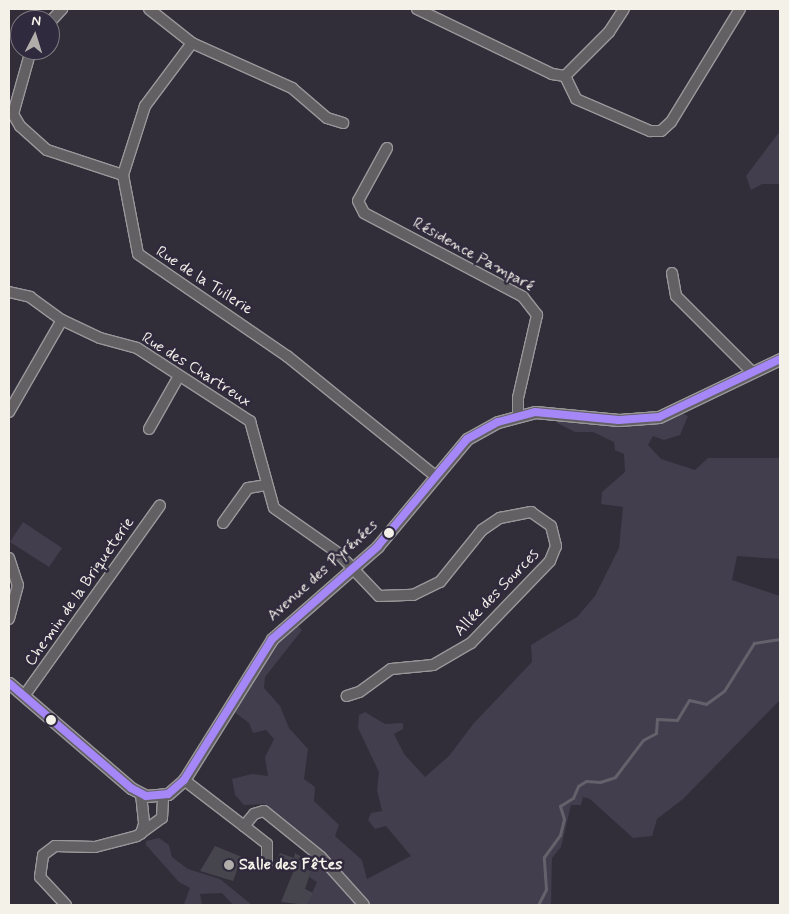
<!DOCTYPE html>
<meta charset="utf-8">
<style>
body{margin:0}
#map{position:relative;width:789px;height:914px;overflow:hidden;background:#312e39;font-family:Mynerve,sans-serif}
div>[style]{position:absolute}
.green>*{inset:0;background:#423e4d}
.stream>*{height:3px;margin:-1.5px;padding:0 1.5px;transform-origin:1.5px;border-radius:1.5px;background:#65616b}
.building>*{inset:0;background:#46444c}
.roads{filter:drop-shadow(1px 0 #9a989b) drop-shadow(-1px 0 #9a989b) drop-shadow(0 1px #9a989b) drop-shadow(0 -1px #9a989b)}
.minor>*{height:10px;margin:-5px;padding:0 5px;transform-origin:5px;border-radius:5px;background:#626063}
.tertiary>*{height:11px;margin:-5.5px;padding:0 5.5px;transform-origin:5.5px;border-radius:5.5px;background:#626063}
.bus-1>*{height:8px;margin:-4px;padding:0 4px;transform-origin:4px;border-radius:4px;background:#a687f7}
.dots>*{width:14px;height:14px;translate:-50% -50%;box-sizing:border-box;border:2px solid #2f2a3d;border-radius:50%}
span{translate:-50% -50%;white-space:nowrap;text-align:center;line-height:1.15;-webkit-text-stroke:5px #2f2a3d;paint-order:stroke}
.street-label{font-size:16px;color:#f4f1e8}
.poi-label{font-size:16px;color:#f4f1e8;font-weight:700}
.left{translate:0 -50%;text-align:left}
.frame{position:absolute;inset:0;border:10px solid #f4f1e8;pointer-events:none}
.north{position:absolute;left:10px;top:10px;width:50px;height:50px;box-sizing:border-box;background:#2f2a3d;border:1px solid #7e7a81;border-radius:50%;rotate:5deg;font-size:14px;font-weight:700;line-height:20px;text-align:center;color:#f4f1e8}
.north::after{content:'';display:block;margin:auto;width:18px;height:22px;background:#b0adab;clip-path:polygon(50% 0,100% 100%,50% 72%,0 100%)}
</style>
<div id="map">
<div class="green">
<div style="clip-path:polygon(780px 131px,780px 184px,762px 184px,751px 190px,746px 176px)"></div>
<div style="clip-path:polygon(681px 413px,688px 416px,680px 435px,664px 440px,653px 436px,648px 445px,661px 459px,695px 470px,708px 458px,780px 458px,780px 559px,737px 556px,732px 580px,780px 596px,780px 700px,683px 799px,657px 819px,652px 836px,633px 838px,590px 799px,583px 797px,581px 805px,571px 805px,561px 847px,552px 858px,551px 905px,307px 905px,317px 882px,309px 877px,311px 871px,325px 859px,265px 804px,244px 805px,235px 795px,232px 779px,252px 774px,268px 776px,265px 757px,274px 739px,266px 730px,253px 733px,249px 723px,233px 711px,271px 648px,295px 623px,302px 630px,265px 677px,264px 688px,280px 706px,289px 728px,308px 749px,304px 779px,315px 787px,314px 801px,339px 825px,335px 836px,362px 860px,367px 879px,411px 856px,386px 826px,375px 829px,368px 820px,371px 813px,382px 811px,377px 790px,379px 772px,358px 728px,359px 715px,365px 712px,385px 724px,403px 723px,403px 729px,394px 734px,404px 754px,425px 777px,449px 756px,474px 723px,532px 662px,531px 645px,577px 617px,595px 596px,619px 548px,623px 507px,601px 504px,602px 492px,625px 472px,624px 454px,615px 450px,614px 442px,593px 432px,575px 432px,557px 423px,556px 417px,626px 428px)"></div>
<div style="clip-path:polygon(23px 522px,62px 548px,49px 567px,10px 542px)"></div>
<div style="clip-path:polygon(159px 838px,169px 845px,172px 857px,188px 869px,220px 879px,252px 905px,233px 905px,222px 893px,200px 894px,202px 905px,184px 904px,190px 888px,179px 882px,146px 845px,146px 841px)"></div>
</div>
<div class="stream">
<div style="left:538px;top:905px;width:18px;rotate:-63deg"></div>
<div style="left:546px;top:889px;width:32px;rotate:-94deg"></div>
<div style="left:544px;top:857px;width:27px;rotate:-54deg"></div>
<div style="left:560px;top:835px;width:16px;rotate:-76deg"></div>
<div style="left:564px;top:819px;width:14px;rotate:-107deg"></div>
<div style="left:560px;top:806px;width:15px;rotate:-32deg"></div>
<div style="left:573px;top:798px;width:13px;rotate:-67deg"></div>
<div style="left:578px;top:786px;width:9px;rotate:-32deg"></div>
<div style="left:586px;top:781px;width:14px;rotate:4deg"></div>
<div style="left:600px;top:782px;width:16px;rotate:-18deg"></div>
<div style="left:615px;top:777px;width:46px;rotate:-52.9deg"></div>
<div style="left:643px;top:740px;width:15px;rotate:-28deg"></div>
<div style="left:656px;top:733px;width:14px;rotate:-86deg"></div>
<div style="left:657px;top:719px;width:20px;rotate:3deg"></div>
<div style="left:677px;top:720px;width:23px;rotate:-59deg"></div>
<div style="left:689px;top:700px;width:17px;rotate:13deg"></div>
<div style="left:706px;top:704px;width:22px;rotate:-36deg"></div>
<div style="left:724px;top:691px;width:57px;rotate:-58deg"></div>
<div style="left:754px;top:643px;width:26px;rotate:-9deg"></div>
</div>
<div class="building">
<div style="clip-path:polygon(215px 846px,242px 857px,233px 881px,200px 871px)"></div>
<div style="clip-path:polygon(280px 853px,294px 858px,295px 853px,306px 860px,306px 869px,311px 871px,305px 889px,313px 893px,307px 905px,281px 902px,294px 870px,275px 863px)"></div>
</div>
<div class="roads">
<div class="minor">
<div style="left:149px;top:9px;width:55px;rotate:38.3deg"></div>
<div style="left:192px;top:43px;width:110px;rotate:24.2deg"></div>
<div style="left:292px;top:88px;width:46px;rotate:40.6deg"></div>
<div style="left:327px;top:118px;width:17px;rotate:17deg"></div>
<div style="left:417px;top:9px;width:150px;rotate:25.7deg"></div>
<div style="left:552px;top:74px;width:13px;rotate:9deg"></div>
<div style="left:565px;top:76px;width:62px;rotate:-45deg"></div>
<div style="left:609px;top:32px;width:27px;rotate:-57deg"></div>
<div style="left:50px;top:22px;width:18px;rotate:-47deg"></div>
<div style="left:192px;top:43px;width:79px;rotate:126.7deg"></div>
<div style="left:145px;top:106px;width:72px;rotate:107.7deg"></div>
<div style="left:123px;top:175px;width:80px;rotate:79.2deg"></div>
<div style="left:138px;top:254px;width:181px;rotate:34.4deg"></div>
<div style="left:287px;top:356px;width:191px;rotate:39deg"></div>
<div style="left:31px;top:50px;width:66px;rotate:105.7deg"></div>
<div style="left:13px;top:114px;width:14px;rotate:60deg"></div>
<div style="left:20px;top:126px;width:36px;rotate:42deg"></div>
<div style="left:47px;top:150px;width:80px;rotate:18.2deg"></div>
<div style="left:565px;top:76px;width:25px;rotate:64deg"></div>
<div style="left:576px;top:99px;width:81px;rotate:23.4deg"></div>
<div style="left:650px;top:131px;width:11px"></div>
<div style="left:661px;top:131px;width:13px;rotate:-42deg"></div>
<div style="left:671px;top:122px;width:132px;rotate:-58.6deg"></div>
<div style="left:387px;top:148px;width:60px;rotate:118.7deg"></div>
<div style="left:358px;top:201px;width:13px;rotate:63deg"></div>
<div style="left:364px;top:213px;width:180px;rotate:27.8deg"></div>
<div style="left:523px;top:297px;width:23px;rotate:52deg"></div>
<div style="left:537px;top:315px;width:85px;rotate:102.9deg"></div>
<div style="left:518px;top:398px;width:17px;rotate:90deg"></div>
<div style="left:672px;top:273px;width:23px;rotate:80deg"></div>
<div style="left:676px;top:296px;width:107px;rotate:45deg"></div>
<div style="left:9px;top:292px;width:22px;rotate:13deg"></div>
<div style="left:30px;top:297px;width:39px;rotate:36deg"></div>
<div style="left:62px;top:320px;width:42px;rotate:25.3deg"></div>
<div style="left:100px;top:338px;width:38px;rotate:15deg"></div>
<div style="left:137px;top:348px;width:135px;rotate:32.9deg"></div>
<div style="left:250px;top:421px;width:90px;rotate:74.6deg"></div>
<div style="left:274px;top:508px;width:78px;rotate:35.1deg"></div>
<div style="left:338px;top:553px;width:59px;rotate:46.4deg"></div>
<div style="left:379px;top:596px;width:34px;rotate:-2deg"></div>
<div style="left:413px;top:595px;width:30px;rotate:-26deg"></div>
<div style="left:440px;top:582px;width:67px;rotate:-51.1deg"></div>
<div style="left:482px;top:530px;width:22px;rotate:-34deg"></div>
<div style="left:500px;top:518px;width:32px;rotate:-11deg"></div>
<div style="left:531px;top:512px;width:24px;rotate:35deg"></div>
<div style="left:551px;top:526px;width:21px;rotate:76deg"></div>
<div style="left:556px;top:546px;width:16px;rotate:112deg"></div>
<div style="left:550px;top:561px;width:114px;rotate:133.9deg"></div>
<div style="left:471px;top:643px;width:44px;rotate:149.9deg"></div>
<div style="left:433px;top:665px;width:42px;rotate:174.6deg"></div>
<div style="left:391px;top:669px;width:39px;rotate:144deg"></div>
<div style="left:359px;top:692px;width:13px;rotate:162deg"></div>
<div style="left:9px;top:412px;width:106px;rotate:-60.1deg"></div>
<div style="left:149px;top:429px;width:61px;rotate:-60.5deg"></div>
<div style="left:223px;top:523px;width:43px;rotate:-54.5deg"></div>
<div style="left:248px;top:488px;width:18px;rotate:-9deg"></div>
<div style="left:9px;top:558px;width:28px;rotate:72deg"></div>
<div style="left:18px;top:585px;width:35px;rotate:105deg"></div>
<div style="left:24px;top:696px;width:234px;rotate:-54.5deg"></div>
<div style="left:184px;top:780px;width:76px;rotate:37.5deg"></div>
<div style="left:244px;top:826px;width:16px;rotate:-50deg"></div>
<div style="left:254px;top:814px;width:10px;rotate:-17deg"></div>
<div style="left:264px;top:811px;width:73px;rotate:38.9deg"></div>
<div style="left:321px;top:857px;width:64px;rotate:48.1deg"></div>
<div style="left:141px;top:794px;width:30px;rotate:84deg"></div>
<div style="left:144px;top:824px;width:10px;rotate:107deg"></div>
<div style="left:244px;top:826px;width:29px;rotate:38deg"></div>
<div style="left:267px;top:844px;width:19px;rotate:90deg"></div>
<div style="left:66px;top:905px;width:38px;rotate:-133deg"></div>
<div style="left:40px;top:877px;width:22px;rotate:-82deg"></div>
<div style="left:43px;top:855px;width:15px;rotate:-37deg"></div>
<div style="left:55px;top:846px;width:40px;rotate:1.4deg"></div>
<div style="left:95px;top:847px;width:43px;rotate:-14.7deg"></div>
<div style="left:137px;top:836px;width:31px;rotate:-36deg"></div>
<div style="left:162px;top:818px;width:22px;rotate:-87deg"></div>
</div>
<div class="tertiary">
<div style="left:9px;top:683px;width:161px;rotate:40.7deg"></div>
<div style="left:131px;top:788px;width:17px;rotate:28deg"></div>
<div style="left:146px;top:796px;width:22px;rotate:-5deg"></div>
<div style="left:168px;top:794px;width:21px;rotate:-41deg"></div>
<div style="left:184px;top:780px;width:166px;rotate:-58deg"></div>
<div style="left:272px;top:639px;width:140px;rotate:-41.2deg"></div>
<div style="left:377px;top:547px;width:141px;rotate:-50.2deg"></div>
<div style="left:467px;top:439px;width:35px;rotate:-29deg"></div>
<div style="left:498px;top:422px;width:38px;rotate:-15deg"></div>
<div style="left:535px;top:412px;width:84px;rotate:5.4deg"></div>
<div style="left:619px;top:420px;width:40px;rotate:-4.3deg"></div>
<div style="left:659px;top:417px;width:134px;rotate:-25.6deg"></div>
</div>
</div>
<div class="bus-1">
<div style="left:9px;top:683px;width:161px;rotate:40.7deg"></div>
<div style="left:131px;top:788px;width:17px;rotate:28deg"></div>
<div style="left:146px;top:796px;width:22px;rotate:-5deg"></div>
<div style="left:168px;top:794px;width:21px;rotate:-41deg"></div>
<div style="left:184px;top:780px;width:166px;rotate:-58deg"></div>
<div style="left:272px;top:639px;width:140px;rotate:-41.2deg"></div>
<div style="left:377px;top:547px;width:141px;rotate:-50.2deg"></div>
<div style="left:467px;top:439px;width:35px;rotate:-29deg"></div>
<div style="left:498px;top:422px;width:38px;rotate:-15deg"></div>
<div style="left:535px;top:412px;width:84px;rotate:5.4deg"></div>
<div style="left:619px;top:420px;width:40px;rotate:-4.3deg"></div>
<div style="left:659px;top:417px;width:134px;rotate:-25.6deg"></div>
</div>
<div class="dots">
<div style="left:389px;top:533px;background:#f4f1e8"></div>
<div style="left:51px;top:720px;background:#f4f1e8"></div>
<div style="left:229px;top:865px;background:#b0adab"></div>
</div>
<div class="street-label">
<span style="left:473px;top:255px;rotate:29deg">Résidence Pamparé</span>
<span style="left:204px;top:281px;rotate:33deg">Rue de la Tuilerie</span>
<span style="left:196px;top:370px;rotate:32deg">Rue des Chartreux</span>
<span style="left:323px;top:571px;rotate:-42deg">Avenue des Pyrénées</span>
<span style="left:80px;top:592px;rotate:-55deg">Chemin de la Briqueterie</span>
<span style="left:497px;top:593px;rotate:-46deg">Allée des Sources</span>
</div>
<div class="poi-label">
<span class="left" style="left:239px;top:865px">Salle des Fêtes</span>
</div>
<div class="frame"></div>
<div class="north">N</div>
</div>
